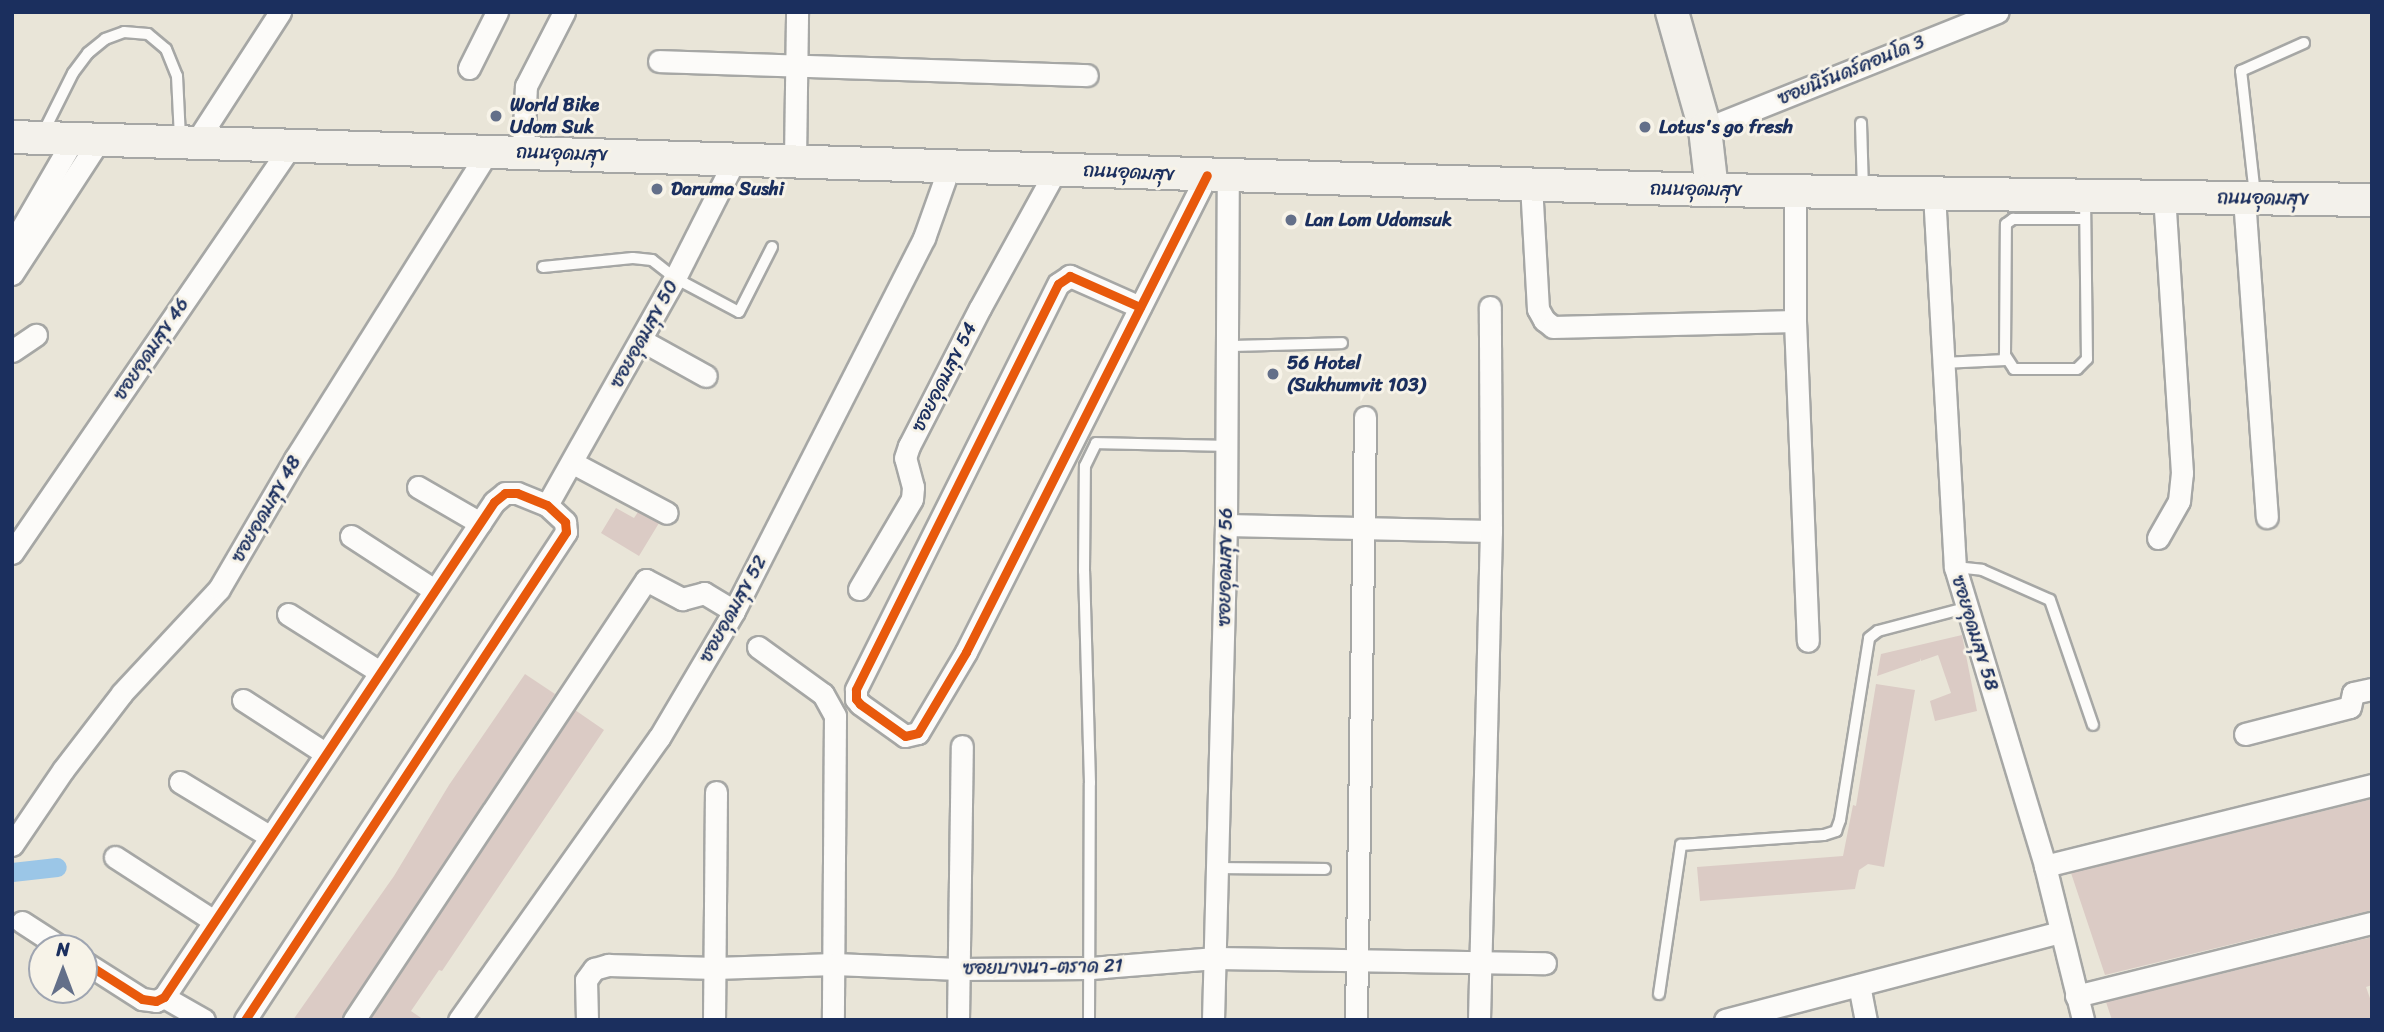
<!DOCTYPE html>
<meta charset="utf-8">
<style>
body{margin:0}
#map{position:relative;width:2384px;height:1032px;overflow:hidden;background:#e9e5d8;font-family:Sriracha,"Playpen Sans Thai",sans-serif}
div>[style]{position:absolute}
.canal>*{height:19px;margin:-9.5px;padding:0 9.5px;transform-origin:9.5px;border-radius:9.5px;background:#9bc6e7}
.building>*{inset:0;background:#dbcbc5}
.roads{filter:drop-shadow(2px 0 #a6a7a5) drop-shadow(-2px 0 #a6a7a5) drop-shadow(0 2px #a6a7a5) drop-shadow(0 -2px #a6a7a5)}
.lane>*{height:10px;margin:-5px;padding:0 5px;transform-origin:5px;border-radius:5px;background:#fcfbf9}
.street>*{height:21px;margin:-10.5px;padding:0 10.5px;transform-origin:10.5px;border-radius:10.5px;background:#fcfbf9}
.secondary>*{height:32px;margin:-16px;padding:0 16px;transform-origin:16px;border-radius:16px;background:#f3f1eb}
.cycleway>*{height:9px;margin:-4.5px;padding:0 4.5px;transform-origin:4.5px;border-radius:4.5px;background:#e8590c}
.dots>*{width:19px;height:19px;translate:-50% -50%;box-sizing:border-box;border:4px solid #f7f3e8;border-radius:50%}
span{translate:-50% -50%;white-space:nowrap;text-align:center;line-height:1.15;-webkit-text-stroke:6px #f7f3e8;paint-order:stroke}
.street-label{font-size:19px;color:#1b2f5e}
.poi-label{font-size:19px;color:#1b2f5e;font-weight:700}
.left{translate:0 -50%;text-align:left}
.frame{position:absolute;inset:0;border:14px solid #1b2f5e;pointer-events:none}
.north{position:absolute;left:28px;top:934px;width:70px;height:70px;box-sizing:border-box;background:#f7f3e8;border:2px solid #9fa5b1;border-radius:50%;rotate:0deg;font-size:19px;font-weight:700;line-height:28px;text-align:center;color:#1b2f5e}
.north::after{content:'';display:block;margin:auto;width:24px;height:32px;background:#636f89;clip-path:polygon(50% 0,100% 100%,50% 72%,0 100%)}
</style>
<div id="map">
<div class="canal">
<div style="left:12px;top:872px;width:45px;rotate:-6.3deg"></div>
</div>
<div class="building">
<div style="clip-path:polygon(616px 508px,634px 518px,638px 512px,659px 523px,639px 556px,601px 533px)"></div>
<div style="clip-path:polygon(1962px 635px,1977px 711px,1935px 721px,1930px 701px,1951px 693px,1938px 655px,1921px 661px,1921px 658px,1920px 661px,1877px 676px,1881px 654px)"></div>
<div style="clip-path:polygon(525px 674px,555px 694px,341px 1020px,293px 1020px,394px 876px,449px 785px)"></div>
<div style="clip-path:polygon(1876px 684px,1915px 690px,1884px 867px,1868px 864px,1859px 870px,1855px 889px,1700px 901px,1697px 867px,1843px 856px,1853px 805px,1856px 806px)"></div>
<div style="clip-path:polygon(575px 710px,604px 730px,442px 971px,439px 970px,411px 1011px,424px 1020px,370px 1020px)"></div>
<div style="clip-path:polygon(2372px 799px,2372px 910px,2105px 975px,2071px 873px)"></div>
<div style="clip-path:polygon(2372px 937px,2372px 985px,2366px 987px,2372px 1004px,2372px 1020px,2112px 1020px,2106px 1002px)"></div>
</div>
<div class="roads">
<div class="lane">
<div style="left:1861px;top:123px;width:66px;rotate:88.3deg"></div>
<div style="left:42px;top:135px;width:69px;rotate:-63.4deg"></div>
<div style="left:73px;top:73px;width:25px;rotate:-53deg"></div>
<div style="left:88px;top:53px;width:22px;rotate:-39deg"></div>
<div style="left:105px;top:39px;width:20px;rotate:-20deg"></div>
<div style="left:124px;top:32px;width:24px;rotate:5deg"></div>
<div style="left:148px;top:34px;width:23px;rotate:40deg"></div>
<div style="left:166px;top:49px;width:29px;rotate:68deg"></div>
<div style="left:177px;top:76px;width:62px;rotate:87.2deg"></div>
<div style="left:2255px;top:195px;width:125px;rotate:-96.4deg"></div>
<div style="left:2241px;top:71px;width:69px;rotate:-24deg"></div>
<div style="left:2085px;top:197px;width:162px;rotate:89.3deg"></div>
<div style="left:2087px;top:359px;width:14px;rotate:135deg"></div>
<div style="left:2077px;top:369px;width:63px;rotate:180deg"></div>
<div style="left:2014px;top:369px;width:17px;rotate:-123deg"></div>
<div style="left:2005px;top:355px;width:131px;rotate:-89.6deg"></div>
<div style="left:2006px;top:224px;width:9px;rotate:-36deg"></div>
<div style="left:2013px;top:219px;width:72px"></div>
<div style="left:543px;top:267px;width:90px;rotate:-5.7deg"></div>
<div style="left:633px;top:258px;width:19px;rotate:6deg"></div>
<div style="left:652px;top:260px;width:29px;rotate:38deg"></div>
<div style="left:675px;top:278px;width:72px;rotate:28deg"></div>
<div style="left:739px;top:312px;width:73px;rotate:-63.1deg"></div>
<div style="left:1228px;top:346px;width:114px;rotate:-1.5deg"></div>
<div style="left:1942px;top:363px;width:64px;rotate:-2.7deg"></div>
<div style="left:1955px;top:567px;width:27px;rotate:6deg"></div>
<div style="left:1982px;top:570px;width:74px;rotate:23.8deg"></div>
<div style="left:2050px;top:600px;width:132px;rotate:71deg"></div>
<div style="left:1218px;top:868px;width:107px;rotate:0.5deg"></div>
<div style="left:1659px;top:994px;width:151px;rotate:-81.6deg"></div>
<div style="left:1681px;top:845px;width:143px;rotate:-4deg"></div>
<div style="left:1824px;top:835px;width:13px;rotate:-18deg"></div>
<div style="left:1836px;top:831px;width:12px;rotate:-70deg"></div>
<div style="left:1840px;top:820px;width:184px;rotate:-80.9deg"></div>
<div style="left:1869px;top:638px;width:11px;rotate:-38deg"></div>
<div style="left:1878px;top:631px;width:90px;rotate:-14.8deg"></div>
<div style="left:1089px;top:1020px;width:237px;rotate:-89.8deg"></div>
<div style="left:1090px;top:783px;width:212px;rotate:-91.6deg"></div>
<div style="left:1084px;top:571px;width:105px;rotate:-89.5deg"></div>
<div style="left:1085px;top:466px;width:25px;rotate:-64deg"></div>
<div style="left:1096px;top:443px;width:130px;rotate:1.3deg"></div>
</div>
<div class="street">
<div style="left:659px;top:61px;width:428px;rotate:1.9deg"></div>
<div style="left:469px;top:68px;width:63px;rotate:-63.4deg"></div>
<div style="left:1705px;top:129px;width:315px;rotate:-21.8deg"></div>
<div style="left:196px;top:142px;width:155px;rotate:-57.1deg"></div>
<div style="left:523px;top:151px;width:65px;rotate:-87.4deg"></div>
<div style="left:526px;top:86px;width:83px;rotate:-62.8deg"></div>
<div style="left:795px;top:160px;width:148px;rotate:-89.2deg"></div>
<div style="left:1531px;top:184px;width:125px;rotate:86.8deg"></div>
<div style="left:1538px;top:309px;width:13px;rotate:61deg"></div>
<div style="left:1544px;top:320px;width:11px;rotate:38deg"></div>
<div style="left:1553px;top:327px;width:242px;rotate:-1.4deg"></div>
<div style="left:1795px;top:321px;width:130px;rotate:-90deg"></div>
<div style="left:1934px;top:193px;width:375px;rotate:86.8deg"></div>
<div style="left:1955px;top:567px;width:312px;rotate:73.2deg"></div>
<div style="left:2045px;top:866px;width:159px;rotate:76.1deg"></div>
<div style="left:2244px;top:198px;width:320px;rotate:85.9deg"></div>
<div style="left:12px;top:245px;width:124px;rotate:-59.9deg"></div>
<div style="left:12px;top:274px;width:161px;rotate:-56.9deg"></div>
<div style="left:1140px;top:307px;width:77px;rotate:-156.1deg"></div>
<div style="left:1070px;top:276px;width:14px;rotate:146deg"></div>
<div style="left:1058px;top:284px;width:453px;rotate:116.5deg"></div>
<div style="left:856px;top:690px;width:9px;rotate:90deg"></div>
<div style="left:856px;top:699px;width:6px;rotate:51deg"></div>
<div style="left:860px;top:704px;width:55px;rotate:35.4deg"></div>
<div style="left:905px;top:736px;width:13px;rotate:-13deg"></div>
<div style="left:918px;top:733px;width:94px;rotate:-59.3deg"></div>
<div style="left:966px;top:652px;width:534px;rotate:-63.2deg"></div>
<div style="left:1795px;top:321px;width:320px;rotate:87.7deg"></div>
<div style="left:641px;top:340px;width:74px;rotate:29deg"></div>
<div style="left:12px;top:351px;width:29px;rotate:-34deg"></div>
<div style="left:573px;top:463px;width:106px;rotate:28deg"></div>
<div style="left:418px;top:487px;width:72px;rotate:30.1deg"></div>
<div style="left:547px;top:505px;width:261px;rotate:-60.6deg"></div>
<div style="left:675px;top:278px;width:133px;rotate:-63.2deg"></div>
<div style="left:1226px;top:525px;width:265px;rotate:1.3deg"></div>
<div style="left:1491px;top:531px;width:224px;rotate:-90.3deg"></div>
<div style="left:351px;top:536px;width:99px;rotate:33deg"></div>
<div style="left:2158px;top:538px;width:43px;rotate:-60.4deg"></div>
<div style="left:2179px;top:501px;width:28px;rotate:-84deg"></div>
<div style="left:2182px;top:473px;width:277px;rotate:-93.7deg"></div>
<div style="left:12px;top:553px;width:494px;rotate:-55.6deg"></div>
<div style="left:859px;top:589px;width:104px;rotate:-59.5deg"></div>
<div style="left:912px;top:499px;width:12px;rotate:-85deg"></div>
<div style="left:913px;top:487px;width:30px;rotate:-105deg"></div>
<div style="left:905px;top:458px;width:13px;rotate:-72deg"></div>
<div style="left:909px;top:446px;width:155px;rotate:-62.8deg"></div>
<div style="left:980px;top:308px;width:160px;rotate:-61.2deg"></div>
<div style="left:288px;top:614px;width:107px;rotate:32.3deg"></div>
<div style="left:758px;top:647px;width:80px;rotate:35.9deg"></div>
<div style="left:823px;top:694px;width:25px;rotate:61deg"></div>
<div style="left:835px;top:716px;width:304px;rotate:90.4deg"></div>
<div style="left:243px;top:700px;width:98px;rotate:32.9deg"></div>
<div style="left:2245px;top:734px;width:108px;rotate:-14.4deg"></div>
<div style="left:2350px;top:707px;width:14px;rotate:-78deg"></div>
<div style="left:2353px;top:693px;width:19px;rotate:-12deg"></div>
<div style="left:180px;top:782px;width:104px;rotate:31.2deg"></div>
<div style="left:12px;top:845px;width:91px;rotate:-55.8deg"></div>
<div style="left:63px;top:770px;width:97px;rotate:-52.5deg"></div>
<div style="left:122px;top:693px;width:142px;rotate:-47deg"></div>
<div style="left:219px;top:589px;width:151px;rotate:-59.7deg"></div>
<div style="left:295px;top:459px;width:365px;rotate:-57.9deg"></div>
<div style="left:115px;top:857px;width:118px;rotate:32.9deg"></div>
<div style="left:2045px;top:866px;width:337px;rotate:-13.9deg"></div>
<div style="left:22px;top:922px;width:48px;rotate:33deg"></div>
<div style="left:84px;top:962px;width:69px;rotate:32.5deg"></div>
<div style="left:142px;top:999px;width:14px;rotate:8deg"></div>
<div style="left:156px;top:1001px;width:9px;rotate:-27deg"></div>
<div style="left:164px;top:997px;width:595px;rotate:-56.31deg"></div>
<div style="left:494px;top:502px;width:14px;rotate:-39deg"></div>
<div style="left:505px;top:493px;width:12px"></div>
<div style="left:517px;top:493px;width:32px;rotate:22deg"></div>
<div style="left:547px;top:505px;width:25px;rotate:43deg"></div>
<div style="left:565px;top:522px;width:10px;rotate:84deg"></div>
<div style="left:566px;top:532px;width:584px;rotate:123.34deg"></div>
<div style="left:1859px;top:985px;width:36px;rotate:79deg"></div>
<div style="left:2076px;top:996px;width:305px;rotate:-13.9deg"></div>
<div style="left:164px;top:997px;width:46px;rotate:29.9deg"></div>
<div style="left:354px;top:1020px;width:528px;rotate:-56.43deg"></div>
<div style="left:646px;top:580px;width:41px;rotate:27.8deg"></div>
<div style="left:682px;top:599px;width:23px;rotate:-15deg"></div>
<div style="left:704px;top:593px;width:35px;rotate:31deg"></div>
<div style="left:459px;top:1020px;width:346px;rotate:-54.7deg"></div>
<div style="left:659px;top:738px;width:147px;rotate:-59.4deg"></div>
<div style="left:734px;top:611px;width:419px;rotate:-63deg"></div>
<div style="left:924px;top:238px;width:77px;rotate:-70.4deg"></div>
<div style="left:587px;top:1020px;width:40px;rotate:-91.4deg"></div>
<div style="left:586px;top:980px;width:14px;rotate:-54deg"></div>
<div style="left:594px;top:969px;width:15px;rotate:-16deg"></div>
<div style="left:608px;top:965px;width:107px;rotate:1.6deg"></div>
<div style="left:715px;top:968px;width:119px;rotate:-1.9deg"></div>
<div style="left:834px;top:964px;width:125px;rotate:2.3deg"></div>
<div style="left:959px;top:969px;width:132px;rotate:-0.4deg"></div>
<div style="left:1091px;top:968px;width:125px;rotate:-4.6deg"></div>
<div style="left:1216px;top:958px;width:329px;rotate:0.9deg"></div>
<div style="left:714px;top:1020px;width:228px;rotate:-89.5deg"></div>
<div style="left:958px;top:1020px;width:274px;rotate:-89.2deg"></div>
<div style="left:1213px;top:1020px;width:495px;rotate:-88.5deg"></div>
<div style="left:1226px;top:525px;width:350px;rotate:-89.7deg"></div>
<div style="left:1356px;top:1020px;width:603px;rotate:-89.14deg"></div>
<div style="left:1479px;top:1020px;width:489px;rotate:-88.6deg"></div>
<div style="left:1725px;top:1020px;width:346px;rotate:-14.7deg"></div>
</div>
<div class="secondary">
<div style="left:1672px;top:12px;width:122px;rotate:74.2deg"></div>
<div style="left:1705px;top:129px;width:61px;rotate:83.5deg"></div>
<div style="left:12px;top:137px;width:1701px;rotate:1.79deg"></div>
<div style="left:1712px;top:190px;width:660px;rotate:0.87deg"></div>
</div>
</div>
<div class="cycleway">
<div style="left:1140px;top:307px;width:77px;rotate:-156.1deg"></div>
<div style="left:1070px;top:276px;width:14px;rotate:146deg"></div>
<div style="left:1058px;top:284px;width:453px;rotate:116.5deg"></div>
<div style="left:856px;top:690px;width:9px;rotate:90deg"></div>
<div style="left:856px;top:699px;width:6px;rotate:51deg"></div>
<div style="left:860px;top:704px;width:55px;rotate:35.4deg"></div>
<div style="left:905px;top:736px;width:13px;rotate:-13deg"></div>
<div style="left:918px;top:733px;width:94px;rotate:-59.3deg"></div>
<div style="left:966px;top:652px;width:534px;rotate:-63.2deg"></div>
<div style="left:84px;top:962px;width:69px;rotate:32.5deg"></div>
<div style="left:142px;top:999px;width:14px;rotate:8deg"></div>
<div style="left:156px;top:1001px;width:9px;rotate:-27deg"></div>
<div style="left:164px;top:997px;width:595px;rotate:-56.31deg"></div>
<div style="left:494px;top:502px;width:14px;rotate:-39deg"></div>
<div style="left:505px;top:493px;width:12px"></div>
<div style="left:517px;top:493px;width:32px;rotate:22deg"></div>
<div style="left:547px;top:505px;width:25px;rotate:43deg"></div>
<div style="left:565px;top:522px;width:10px;rotate:84deg"></div>
<div style="left:566px;top:532px;width:584px;rotate:123.34deg"></div>
</div>
<div class="dots">
<div style="left:496px;top:116px;background:#636f89"></div>
<div style="left:1645px;top:127px;background:#636f89"></div>
<div style="left:657px;top:189px;background:#636f89"></div>
<div style="left:1291px;top:220px;background:#636f89"></div>
<div style="left:1273px;top:374px;background:#636f89"></div>
</div>
<div class="street-label">
<span style="left:1851px;top:70px;rotate:-22deg">ซอยนิรันดร์คอนโด 3</span>
<span style="left:562px;top:153px;rotate:2deg">ถนนอุดมสุข</span>
<span style="left:1129px;top:172px;rotate:3deg">ถนนอุดมสุข</span>
<span style="left:1696px;top:189px;rotate:1deg">ถนนอุดมสุข</span>
<span style="left:2263px;top:198px;rotate:1deg">ถนนอุดมสุข</span>
<span style="left:644px;top:334px;rotate:-61deg">ซอยอุดมสุข 50</span>
<span style="left:151px;top:349px;rotate:-56deg">ซอยอุดมสุข 46</span>
<span style="left:944px;top:377px;rotate:-63deg">ซอยอุดมสุข 54</span>
<span style="left:266px;top:509px;rotate:-60deg">ซอยอุดมสุข 48</span>
<span style="left:1225px;top:567px;rotate:-89deg">ซอยอุดมสุข 56</span>
<span style="left:733px;top:609px;rotate:-61deg">ซอยอุดมสุข 52</span>
<span style="left:1975px;top:633px;rotate:73deg">ซอยอุดมสุข 58</span>
<span style="left:1043px;top:967px;rotate:-1deg">ซอยบางนา-ตราด 21</span>
</div>
<div class="poi-label">
<span class="left" style="left:510px;top:116px">World Bike<br>Udom Suk</span>
<span class="left" style="left:1659px;top:127px">Lotus's go fresh</span>
<span class="left" style="left:671px;top:189px">Daruma Sushi</span>
<span class="left" style="left:1305px;top:220px">Lan Lom Udomsuk</span>
<span class="left" style="left:1287px;top:374px">56 Hotel<br>(Sukhumvit 103)</span>
</div>
<div class="frame"></div>
<div class="north">N</div>
</div>
